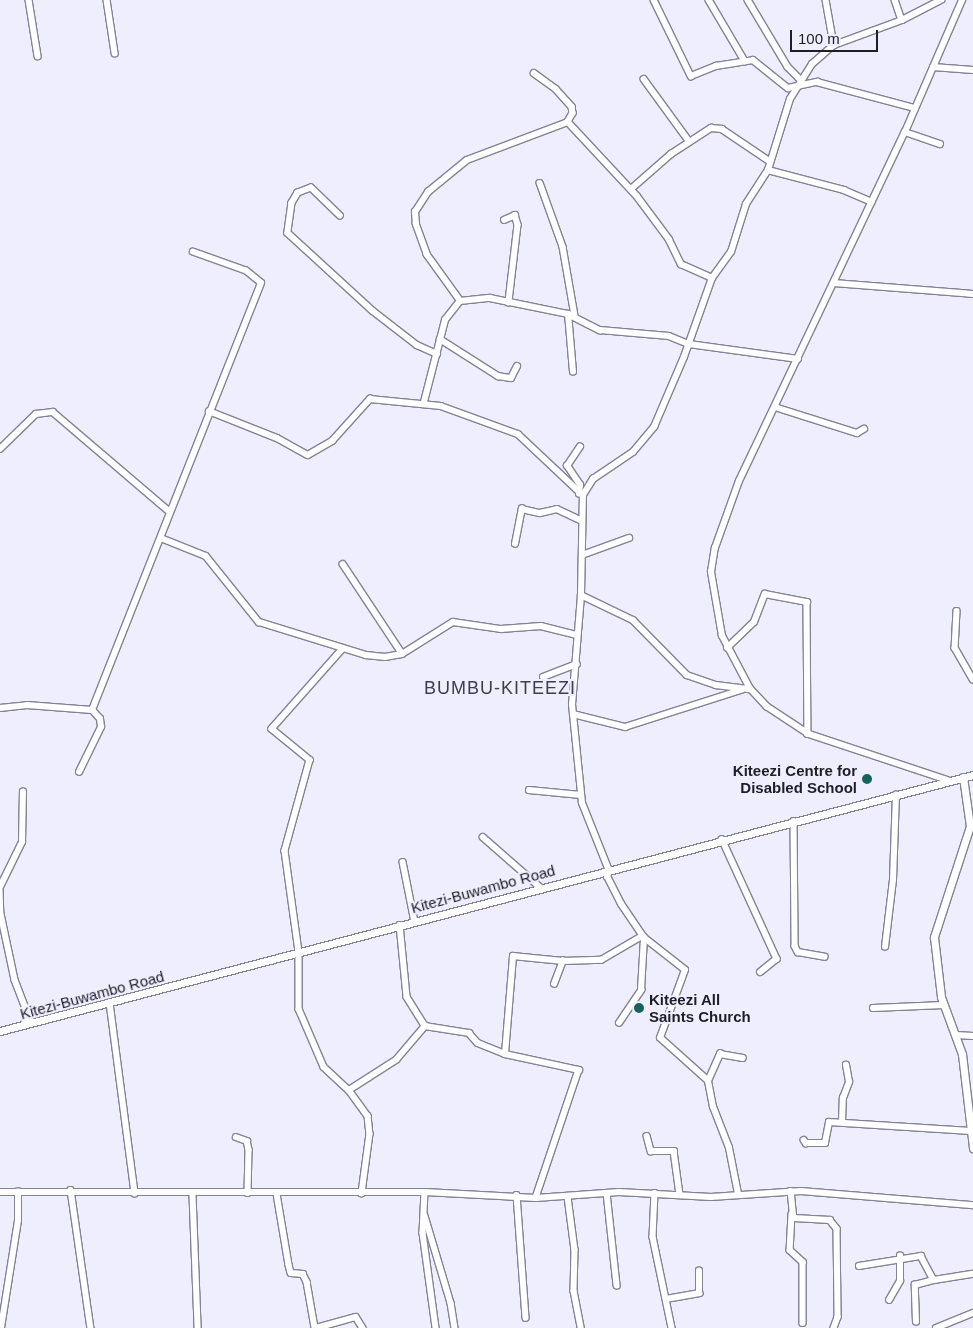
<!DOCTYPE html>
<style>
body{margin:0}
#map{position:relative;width:973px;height:1328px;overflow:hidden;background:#efeeff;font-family:Helvetica,sans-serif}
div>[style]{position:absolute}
.roads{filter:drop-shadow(1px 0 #848295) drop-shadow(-1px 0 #848295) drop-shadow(0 1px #848295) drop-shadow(0 -1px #848295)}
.minor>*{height:5.5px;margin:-2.75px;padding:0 2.75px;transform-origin:2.75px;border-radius:2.75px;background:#fff}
.tertiary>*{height:7px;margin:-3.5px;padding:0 3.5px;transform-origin:3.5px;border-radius:3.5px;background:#fff}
.dots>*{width:14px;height:14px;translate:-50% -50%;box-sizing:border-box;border:2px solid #efeeff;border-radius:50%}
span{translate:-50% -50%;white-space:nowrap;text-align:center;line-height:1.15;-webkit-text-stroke:4px #efeeff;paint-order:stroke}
.poi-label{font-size:15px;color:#1f1e25;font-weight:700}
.right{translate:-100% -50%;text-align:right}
.left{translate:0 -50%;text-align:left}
.street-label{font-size:15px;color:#1f1e25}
.quarter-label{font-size:18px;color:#3f3d4e;letter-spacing:1px}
.scale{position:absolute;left:790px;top:30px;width:88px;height:22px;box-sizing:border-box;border:2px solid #1f1e25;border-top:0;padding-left:6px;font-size:15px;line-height:18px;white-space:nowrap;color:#1f1e25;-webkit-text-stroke:4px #efeeff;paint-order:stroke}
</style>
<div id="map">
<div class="roads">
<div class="minor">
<div style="left:29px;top:0;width:57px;rotate:80.9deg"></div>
<div style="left:107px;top:0;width:54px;rotate:81.4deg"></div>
<div style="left:654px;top:0;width:85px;rotate:64deg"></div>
<div style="left:691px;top:76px;width:27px;rotate:-22deg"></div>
<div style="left:716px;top:66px;width:37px;rotate:-9deg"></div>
<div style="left:753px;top:60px;width:45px;rotate:38.7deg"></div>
<div style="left:788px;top:88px;width:30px;rotate:-12deg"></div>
<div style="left:817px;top:82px;width:101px;rotate:14.9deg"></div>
<div style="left:709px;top:0;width:71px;rotate:59.5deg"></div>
<div style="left:748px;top:0;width:78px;rotate:59.2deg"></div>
<div style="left:788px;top:67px;width:18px;rotate:45deg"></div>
<div style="left:826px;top:0;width:46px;rotate:79.9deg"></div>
<div style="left:895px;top:0;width:21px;rotate:71deg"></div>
<div style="left:933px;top:67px;width:40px;rotate:4.3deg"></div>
<div style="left:534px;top:73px;width:27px;rotate:36deg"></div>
<div style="left:556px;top:89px;width:24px;rotate:48deg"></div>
<div style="left:572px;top:107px;width:6px;rotate:81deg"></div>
<div style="left:573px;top:113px;width:10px;rotate:119deg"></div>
<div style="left:644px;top:79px;width:77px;rotate:54deg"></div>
<div style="left:905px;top:132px;width:37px;rotate:19deg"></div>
<div style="left:768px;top:170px;width:79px;rotate:14.7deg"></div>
<div style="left:844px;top:190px;width:30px;rotate:23deg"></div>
<div style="left:540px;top:183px;width:68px;rotate:70.2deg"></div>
<div style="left:563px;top:247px;width:70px;rotate:80.1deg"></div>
<div style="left:631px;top:189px;width:53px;rotate:-41.2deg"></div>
<div style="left:671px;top:154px;width:48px;rotate:-33deg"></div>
<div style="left:711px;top:128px;width:11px;rotate:5deg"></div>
<div style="left:722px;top:129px;width:55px;rotate:34deg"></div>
<div style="left:340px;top:216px;width:40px;rotate:-136deg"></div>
<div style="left:311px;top:188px;width:14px;rotate:159deg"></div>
<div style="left:298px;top:193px;width:12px;rotate:121deg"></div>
<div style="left:292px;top:203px;width:30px;rotate:98deg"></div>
<div style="left:288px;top:233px;width:115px;rotate:42.5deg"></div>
<div style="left:373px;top:311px;width:56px;rotate:37.7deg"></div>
<div style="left:417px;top:345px;width:22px;rotate:24deg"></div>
<div style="left:504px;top:220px;width:12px;rotate:-24deg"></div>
<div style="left:515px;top:215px;width:10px;rotate:73deg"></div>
<div style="left:518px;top:225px;width:78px;rotate:96.7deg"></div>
<div style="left:834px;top:283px;width:139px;rotate:4.5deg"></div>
<div style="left:460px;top:301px;width:30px;rotate:-6deg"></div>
<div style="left:490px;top:298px;width:80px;rotate:11.6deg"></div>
<div style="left:440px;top:339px;width:69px;rotate:32.5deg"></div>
<div style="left:498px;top:376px;width:13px;rotate:9deg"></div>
<div style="left:511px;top:378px;width:13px;rotate:-63deg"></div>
<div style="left:573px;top:372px;width:58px;rotate:-94.9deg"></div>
<div style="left:568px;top:314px;width:36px;rotate:27deg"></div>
<div style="left:600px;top:330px;width:69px;rotate:5deg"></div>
<div style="left:669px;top:336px;width:22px;rotate:22deg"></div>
<div style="left:689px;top:344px;width:110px;rotate:7.8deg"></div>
<div style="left:424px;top:402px;width:85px;rotate:-75.6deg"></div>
<div style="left:445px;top:320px;width:24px;rotate:-52deg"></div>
<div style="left:460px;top:301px;width:57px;rotate:-125.7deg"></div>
<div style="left:427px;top:255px;width:33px;rotate:-110deg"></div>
<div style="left:416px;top:224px;width:12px;rotate:-95deg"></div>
<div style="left:415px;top:212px;width:24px;rotate:-57deg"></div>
<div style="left:428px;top:192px;width:50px;rotate:-39.4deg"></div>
<div style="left:467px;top:160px;width:108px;rotate:-20.6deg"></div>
<div style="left:568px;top:122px;width:101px;rotate:47deg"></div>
<div style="left:637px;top:196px;width:54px;rotate:53.3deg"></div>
<div style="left:669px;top:239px;width:28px;rotate:64deg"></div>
<div style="left:681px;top:264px;width:34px;rotate:24deg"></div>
<div style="left:775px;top:407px;width:86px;rotate:17.6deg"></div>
<div style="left:857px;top:433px;width:8px;rotate:-30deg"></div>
<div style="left:209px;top:411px;width:73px;rotate:21.7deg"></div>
<div style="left:277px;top:438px;width:35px;rotate:29deg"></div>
<div style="left:308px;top:455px;width:28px;rotate:-30deg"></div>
<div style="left:332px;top:441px;width:57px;rotate:-47.9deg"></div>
<div style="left:370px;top:399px;width:71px;rotate:5.6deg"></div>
<div style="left:441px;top:406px;width:82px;rotate:20deg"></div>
<div style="left:518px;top:434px;width:89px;rotate:43.2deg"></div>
<div style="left:0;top:449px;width:50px;rotate:-44.2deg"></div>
<div style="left:36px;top:414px;width:17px;rotate:-7deg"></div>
<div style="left:53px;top:412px;width:153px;rotate:40.5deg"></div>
<div style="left:579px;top:494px;width:9px;rotate:-84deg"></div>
<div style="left:580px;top:485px;width:23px;rotate:-124deg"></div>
<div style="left:567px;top:466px;width:23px;rotate:-56deg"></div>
<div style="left:161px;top:538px;width:48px;rotate:21.8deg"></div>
<div style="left:206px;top:556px;width:85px;rotate:51.2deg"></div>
<div style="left:259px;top:622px;width:112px;rotate:17.1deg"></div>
<div style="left:366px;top:655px;width:19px;rotate:6deg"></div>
<div style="left:385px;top:657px;width:17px;rotate:-10deg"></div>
<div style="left:402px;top:654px;width:60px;rotate:-32.1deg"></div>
<div style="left:453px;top:622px;width:49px;rotate:8.3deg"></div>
<div style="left:501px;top:629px;width:40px;rotate:-4.3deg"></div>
<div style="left:541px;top:626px;width:36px;rotate:14deg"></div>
<div style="left:515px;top:544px;width:36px;rotate:-79deg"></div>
<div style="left:522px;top:509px;width:18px;rotate:13deg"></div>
<div style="left:540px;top:513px;width:17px;rotate:-13deg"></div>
<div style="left:557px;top:509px;width:26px;rotate:25deg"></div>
<div style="left:582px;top:555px;width:50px;rotate:-19.9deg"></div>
<div style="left:343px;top:564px;width:107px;rotate:56.5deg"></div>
<div style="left:581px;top:595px;width:58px;rotate:25.7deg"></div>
<div style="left:633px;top:620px;width:77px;rotate:45.5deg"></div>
<div style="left:687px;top:675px;width:31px;rotate:19deg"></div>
<div style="left:716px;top:685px;width:34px;rotate:7deg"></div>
<div style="left:957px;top:611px;width:37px;rotate:93deg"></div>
<div style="left:955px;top:648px;width:36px;rotate:60deg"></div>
<div style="left:727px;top:648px;width:37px;rotate:-44deg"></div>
<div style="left:754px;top:622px;width:30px;rotate:-69deg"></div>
<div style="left:765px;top:594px;width:43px;rotate:10.8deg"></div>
<div style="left:807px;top:602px;width:132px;rotate:89.6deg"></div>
<div style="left:343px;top:649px;width:107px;rotate:131.6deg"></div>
<div style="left:272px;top:729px;width:49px;rotate:39.2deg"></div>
<div style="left:310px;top:760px;width:94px;rotate:105.4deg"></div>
<div style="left:285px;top:851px;width:102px;rotate:82.1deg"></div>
<div style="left:299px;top:952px;width:57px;rotate:90deg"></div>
<div style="left:299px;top:1009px;width:63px;rotate:66.7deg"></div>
<div style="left:324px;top:1067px;width:34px;rotate:43deg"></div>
<div style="left:349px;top:1090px;width:32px;rotate:54deg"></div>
<div style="left:368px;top:1116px;width:18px;rotate:84deg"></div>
<div style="left:370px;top:1134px;width:60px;rotate:97.7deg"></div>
<div style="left:543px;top:677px;width:36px;rotate:-21deg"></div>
<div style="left:0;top:708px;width:27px;rotate:-6deg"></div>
<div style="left:27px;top:705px;width:65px;rotate:4.4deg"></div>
<div style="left:92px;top:710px;width:459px;rotate:-68.4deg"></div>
<div style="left:261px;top:283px;width:19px;rotate:-141deg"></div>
<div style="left:246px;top:271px;width:56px;rotate:-160.3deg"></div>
<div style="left:573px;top:714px;width:54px;rotate:14deg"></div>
<div style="left:625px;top:727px;width:122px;rotate:-17.7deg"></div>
<div style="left:79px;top:772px;width:50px;rotate:-63.9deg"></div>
<div style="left:101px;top:727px;width:8px;rotate:-97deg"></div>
<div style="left:100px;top:719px;width:12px;rotate:-132deg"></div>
<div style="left:949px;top:781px;width:149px;rotate:-161.6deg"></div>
<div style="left:808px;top:734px;width:49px;rotate:-146.6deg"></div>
<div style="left:767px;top:707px;width:25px;rotate:-133deg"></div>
<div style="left:750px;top:689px;width:60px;rotate:-117.8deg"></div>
<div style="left:722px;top:636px;width:65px;rotate:-99.8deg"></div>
<div style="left:711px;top:572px;width:24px;rotate:-81deg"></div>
<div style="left:715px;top:548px;width:71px;rotate:-70.3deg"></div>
<div style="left:739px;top:481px;width:386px;rotate:-64.6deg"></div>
<div style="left:905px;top:132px;width:144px;rotate:-66.6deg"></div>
<div style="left:529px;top:790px;width:52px;rotate:5.5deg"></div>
<div style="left:794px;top:821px;width:125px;rotate:89.5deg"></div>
<div style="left:795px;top:946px;width:7px;rotate:63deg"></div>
<div style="left:798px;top:952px;width:27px;rotate:10deg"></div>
<div style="left:483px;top:837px;width:77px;rotate:41.3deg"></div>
<div style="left:722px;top:839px;width:132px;rotate:65.4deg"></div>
<div style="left:777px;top:959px;width:21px;rotate:141deg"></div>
<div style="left:403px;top:862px;width:61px;rotate:78.7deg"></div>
<div style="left:0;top:887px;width:50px;rotate:-63.9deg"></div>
<div style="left:22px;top:842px;width:50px;rotate:-88.9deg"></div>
<div style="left:0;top:890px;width:24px;rotate:88deg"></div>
<div style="left:1px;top:914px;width:67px;rotate:78deg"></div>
<div style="left:15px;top:980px;width:42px;rotate:69deg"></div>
<div style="left:30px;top:1019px;width:6px;rotate:141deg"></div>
<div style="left:400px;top:925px;width:72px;rotate:84.4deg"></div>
<div style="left:407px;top:997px;width:34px;rotate:58deg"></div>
<div style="left:885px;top:947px;width:67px;rotate:-83.2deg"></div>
<div style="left:893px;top:880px;width:85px;rotate:-88deg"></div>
<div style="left:554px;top:984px;width:25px;rotate:-69deg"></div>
<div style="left:563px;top:961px;width:38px;rotate:-2deg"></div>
<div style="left:601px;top:960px;width:48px;rotate:-30.3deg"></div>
<div style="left:110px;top:1003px;width:192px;rotate:82.5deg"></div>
<div style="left:873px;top:1008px;width:71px;rotate:-2.4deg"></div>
<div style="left:619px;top:1023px;width:40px;rotate:-56deg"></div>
<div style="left:641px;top:990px;width:52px;rotate:-86.7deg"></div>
<div style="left:956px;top:1035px;width:17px;rotate:3deg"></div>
<div style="left:505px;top:1054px;width:98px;rotate:-85.3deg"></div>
<div style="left:513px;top:956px;width:50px;rotate:5.7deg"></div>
<div style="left:708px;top:1081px;width:30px;rotate:-66deg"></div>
<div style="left:720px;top:1054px;width:23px;rotate:10deg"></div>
<div style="left:349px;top:1090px;width:56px;rotate:-32.6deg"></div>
<div style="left:396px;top:1060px;width:45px;rotate:-49.5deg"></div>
<div style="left:425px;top:1026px;width:45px;rotate:9deg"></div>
<div style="left:469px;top:1033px;width:13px;rotate:48deg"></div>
<div style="left:478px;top:1043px;width:29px;rotate:22deg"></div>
<div style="left:505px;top:1054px;width:76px;rotate:12.2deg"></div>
<div style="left:579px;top:1070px;width:135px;rotate:108.6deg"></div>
<div style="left:842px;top:1122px;width:24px;rotate:-88deg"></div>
<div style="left:843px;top:1098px;width:17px;rotate:-69deg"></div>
<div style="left:849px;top:1082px;width:17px;rotate:-100deg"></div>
<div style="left:647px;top:1136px;width:16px;rotate:75deg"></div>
<div style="left:651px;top:1151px;width:23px"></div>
<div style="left:674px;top:1151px;width:44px;rotate:82.2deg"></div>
<div style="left:236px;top:1137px;width:12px;rotate:20deg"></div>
<div style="left:247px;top:1141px;width:9px;rotate:77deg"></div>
<div style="left:249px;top:1150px;width:43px;rotate:91.3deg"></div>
<div style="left:804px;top:1140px;width:4px;rotate:56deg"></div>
<div style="left:806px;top:1143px;width:19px"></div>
<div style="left:825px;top:1143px;width:21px;rotate:-79deg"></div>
<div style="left:829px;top:1122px;width:142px;rotate:3.6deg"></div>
<div style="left:71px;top:1190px;width:139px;rotate:81.8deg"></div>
<div style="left:791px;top:1191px;width:27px;rotate:84deg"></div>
<div style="left:794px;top:1218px;width:36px;rotate:3deg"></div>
<div style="left:830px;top:1220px;width:11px;rotate:52deg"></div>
<div style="left:837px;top:1229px;width:88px;rotate:89.3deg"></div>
<div style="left:838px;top:1317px;width:12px;rotate:110deg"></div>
<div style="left:0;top:1192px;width:425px"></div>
<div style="left:425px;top:1192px;width:111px;rotate:3.1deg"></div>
<div style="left:536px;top:1198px;width:83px;rotate:-4.1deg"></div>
<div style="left:619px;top:1192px;width:92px;rotate:3.1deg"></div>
<div style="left:711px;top:1197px;width:90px;rotate:-3.8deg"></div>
<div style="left:801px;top:1191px;width:173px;rotate:4.7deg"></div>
<div style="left:425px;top:1192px;width:41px;rotate:92.8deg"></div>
<div style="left:423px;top:1233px;width:96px;rotate:82.2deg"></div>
<div style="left:607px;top:1193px;width:93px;rotate:83.8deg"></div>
<div style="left:655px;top:1193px;width:44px;rotate:92.6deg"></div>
<div style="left:653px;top:1237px;width:93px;rotate:78.2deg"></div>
<div style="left:277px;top:1194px;width:72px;rotate:80.4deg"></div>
<div style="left:289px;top:1265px;width:8px;rotate:76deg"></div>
<div style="left:291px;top:1273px;width:12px;rotate:5deg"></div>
<div style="left:303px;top:1274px;width:9px;rotate:63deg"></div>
<div style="left:307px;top:1282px;width:47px;rotate:80.1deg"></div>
<div style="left:738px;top:1194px;width:47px;rotate:-101.1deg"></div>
<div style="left:729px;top:1148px;width:44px;rotate:-111.3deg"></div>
<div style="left:713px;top:1107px;width:26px;rotate:-101deg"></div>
<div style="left:708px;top:1081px;width:64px;rotate:-138.1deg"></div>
<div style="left:660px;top:1038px;width:72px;rotate:-69.8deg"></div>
<div style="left:685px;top:970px;width:52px;rotate:-142deg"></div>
<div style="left:644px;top:938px;width:41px;rotate:-124.1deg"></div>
<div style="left:621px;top:904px;width:30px;rotate:-117deg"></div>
<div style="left:607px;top:877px;width:6px;rotate:-72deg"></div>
<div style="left:609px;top:871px;width:73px;rotate:-111.7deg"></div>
<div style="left:582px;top:803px;width:99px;rotate:-95.8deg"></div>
<div style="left:572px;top:705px;width:110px;rotate:-85.3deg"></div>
<div style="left:581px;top:595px;width:100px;rotate:-88.9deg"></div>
<div style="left:583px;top:495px;width:19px;rotate:-58deg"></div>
<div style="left:593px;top:479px;width:48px;rotate:-34deg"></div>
<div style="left:633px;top:452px;width:33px;rotate:-50deg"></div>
<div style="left:654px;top:427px;width:76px;rotate:-66.8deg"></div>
<div style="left:684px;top:357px;width:84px;rotate:-70.5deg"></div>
<div style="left:712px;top:278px;width:32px;rotate:-54deg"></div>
<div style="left:731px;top:252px;width:50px;rotate:-72.6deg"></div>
<div style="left:746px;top:204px;width:40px;rotate:-57.1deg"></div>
<div style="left:768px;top:170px;width:74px;rotate:-72.8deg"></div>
<div style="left:790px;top:99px;width:41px;rotate:-57.8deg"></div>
<div style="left:812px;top:64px;width:29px;rotate:-41deg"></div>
<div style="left:834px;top:45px;width:72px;rotate:-20.2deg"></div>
<div style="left:902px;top:20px;width:44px;rotate:-27.1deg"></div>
<div style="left:193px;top:1195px;width:133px;rotate:87.8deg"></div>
<div style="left:517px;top:1195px;width:123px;rotate:85.8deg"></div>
<div style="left:568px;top:1197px;width:53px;rotate:82.5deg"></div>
<div style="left:575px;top:1250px;width:41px;rotate:91.4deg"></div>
<div style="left:574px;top:1291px;width:38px;rotate:79deg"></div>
<div style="left:792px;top:1214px;width:36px;rotate:93deg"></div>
<div style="left:790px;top:1250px;width:18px;rotate:43deg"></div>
<div style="left:803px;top:1262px;width:61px;rotate:90deg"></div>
<div style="left:425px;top:1216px;width:91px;rotate:73.4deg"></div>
<div style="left:451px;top:1303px;width:25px;rotate:81deg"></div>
<div style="left:859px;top:1266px;width:63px;rotate:-9.2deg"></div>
<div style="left:921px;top:1256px;width:27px;rotate:62deg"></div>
<div style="left:934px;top:1280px;width:39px;rotate:-9deg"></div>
<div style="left:666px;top:1299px;width:34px;rotate:-10deg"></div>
<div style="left:699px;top:1293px;width:22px;rotate:-90deg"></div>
<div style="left:889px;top:1300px;width:22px;rotate:-60deg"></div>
<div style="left:900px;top:1281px;width:25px;rotate:-90deg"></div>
<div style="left:916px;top:1322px;width:37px;rotate:-92deg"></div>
<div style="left:915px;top:1285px;width:20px;rotate:-15deg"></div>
<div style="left:1px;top:1328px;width:108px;rotate:-81deg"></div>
<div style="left:18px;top:1221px;width:29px;rotate:-90deg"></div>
<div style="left:316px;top:1328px;width:41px;rotate:-15.4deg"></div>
<div style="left:356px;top:1317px;width:13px;rotate:58deg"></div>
<div style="left:936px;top:1328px;width:40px;rotate:-22deg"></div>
</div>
<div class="tertiary">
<div style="left:963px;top:777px;width:49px;rotate:81.9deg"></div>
<div style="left:970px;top:826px;width:117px;rotate:108deg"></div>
<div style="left:934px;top:937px;width:60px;rotate:83.3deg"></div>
<div style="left:941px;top:997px;width:61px;rotate:69.8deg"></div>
<div style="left:962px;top:1054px;width:95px;rotate:83.3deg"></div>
<div style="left:0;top:1031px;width:1006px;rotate:-14.74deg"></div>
</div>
</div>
<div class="dots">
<div style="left:867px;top:779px;background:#16635d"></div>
<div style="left:639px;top:1008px;background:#16635d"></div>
</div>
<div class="poi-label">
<span class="right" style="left:857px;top:779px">Kiteezi Centre for<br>Disabled School</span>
<span class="left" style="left:649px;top:1008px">Kiteezi All<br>Saints Church</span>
</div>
<div class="street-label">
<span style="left:483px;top:889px;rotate:-15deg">Kitezi-Buwambo Road</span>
<span style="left:92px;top:995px;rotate:-15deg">Kitezi-Buwambo Road</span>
</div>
<div class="quarter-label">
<span style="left:500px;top:688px">BUMBU-KITEEZI</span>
</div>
<div class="scale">100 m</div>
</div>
